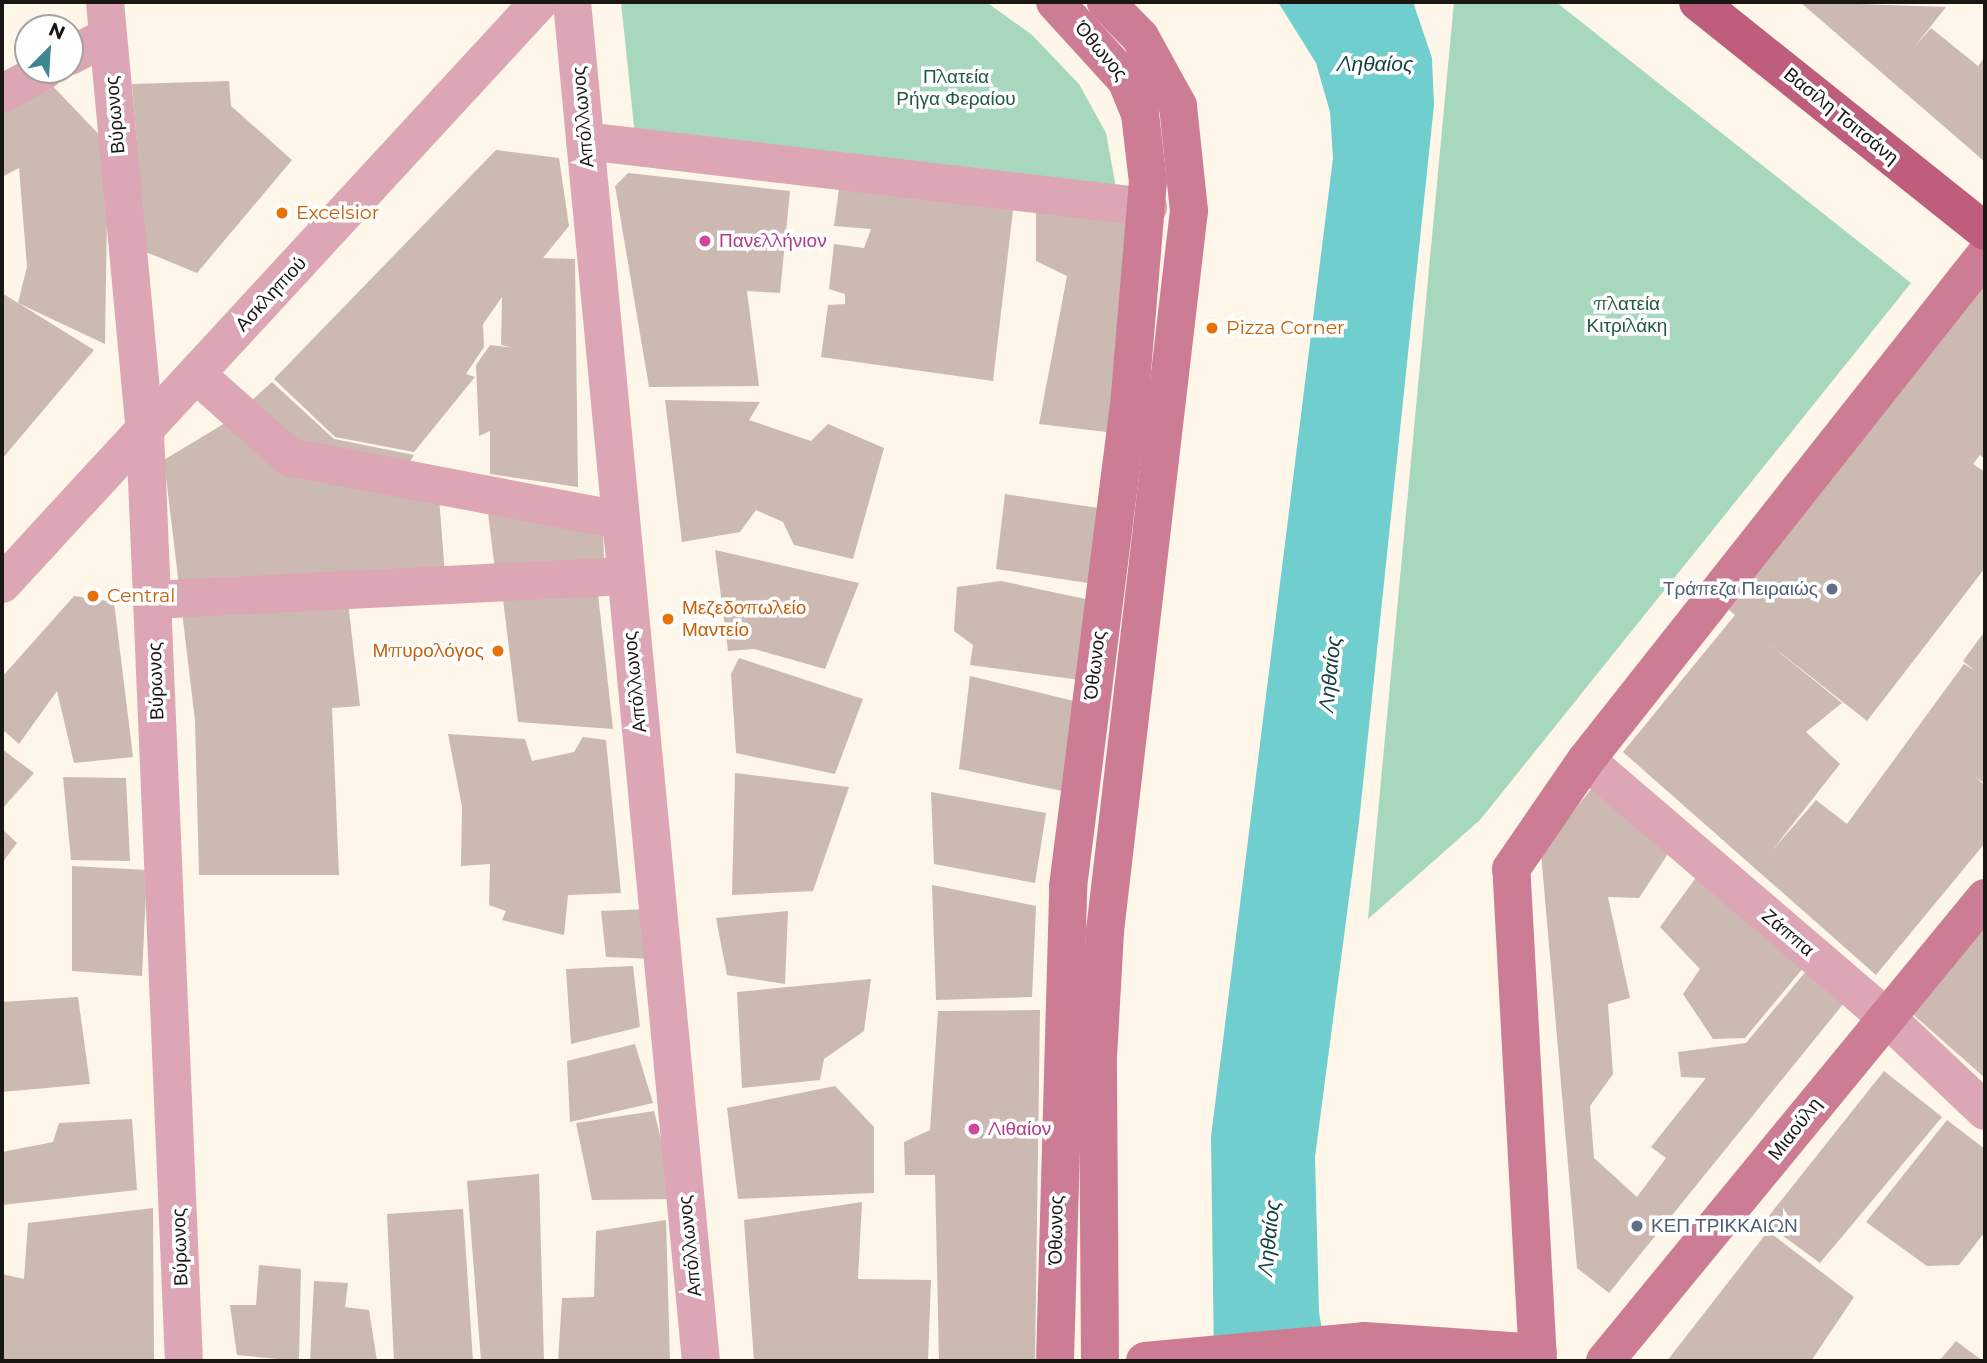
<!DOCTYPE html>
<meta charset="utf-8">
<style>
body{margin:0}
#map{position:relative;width:1987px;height:1363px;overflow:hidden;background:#fef6e9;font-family:Montserrat,sans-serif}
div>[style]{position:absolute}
.green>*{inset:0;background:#a7d8be}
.water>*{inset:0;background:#70cece}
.building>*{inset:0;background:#ccb9b2}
.street>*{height:38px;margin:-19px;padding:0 19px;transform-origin:19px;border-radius:19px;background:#dda6b4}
.secondary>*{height:38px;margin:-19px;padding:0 19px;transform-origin:19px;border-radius:19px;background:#cc7d93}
.primary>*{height:38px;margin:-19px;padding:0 19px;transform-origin:19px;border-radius:19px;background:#be5e7c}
.dots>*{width:19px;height:19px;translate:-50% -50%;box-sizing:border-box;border:4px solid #fff;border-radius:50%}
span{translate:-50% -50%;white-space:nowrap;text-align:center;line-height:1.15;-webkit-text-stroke:7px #fff;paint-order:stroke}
.street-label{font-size:19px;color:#1a1611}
.park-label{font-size:19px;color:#225a41}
.food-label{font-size:19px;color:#c56008}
.left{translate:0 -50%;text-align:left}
.right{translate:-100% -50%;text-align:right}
.hotel-label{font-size:19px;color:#b23c85}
.service-label{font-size:19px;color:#4e5e75}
.water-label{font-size:21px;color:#154141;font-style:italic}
.frame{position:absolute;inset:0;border:4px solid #1a1611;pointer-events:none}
.north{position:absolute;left:14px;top:14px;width:70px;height:70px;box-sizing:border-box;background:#fff;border:2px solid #a3a2a0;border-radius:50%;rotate:24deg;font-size:19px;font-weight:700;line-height:28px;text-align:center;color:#1a1611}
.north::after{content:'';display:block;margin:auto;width:24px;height:32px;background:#3f8690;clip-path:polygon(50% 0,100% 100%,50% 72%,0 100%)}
</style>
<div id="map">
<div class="green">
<div style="clip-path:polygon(621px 2px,986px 2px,1031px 34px,1079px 84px,1106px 133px,1117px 193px,635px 136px)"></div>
<div style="clip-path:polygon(1454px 2px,1556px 2px,1911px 283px,1480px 820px,1368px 919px)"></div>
</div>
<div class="water">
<div style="clip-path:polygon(1278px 2px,1413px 2px,1432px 58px,1434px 105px,1359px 822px,1315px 1157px,1319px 1312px,1327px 1361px,1214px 1361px,1211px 1137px,1333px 158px,1330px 112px,1316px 63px)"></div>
</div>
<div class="building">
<div style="clip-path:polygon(1800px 2px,1946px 7px,1912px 50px,1931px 28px,1978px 66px,1985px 57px,1985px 162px)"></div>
<div style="clip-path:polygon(47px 80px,108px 144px,105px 344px,18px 303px,94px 350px,2px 459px,2px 293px,18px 303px,27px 267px,19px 168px,2px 177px,2px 110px)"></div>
<div style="clip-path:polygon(229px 81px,231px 106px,292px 160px,197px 273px,146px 252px,132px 84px)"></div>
<div style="clip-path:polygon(496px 150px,559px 158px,569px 226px,543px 258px,575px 259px,578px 487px,490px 474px,490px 431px,479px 436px,476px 365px,490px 345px,513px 348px,501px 345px,502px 297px,483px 324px,484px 347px,466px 374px,475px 377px,414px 452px,335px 437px,274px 379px)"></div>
<div style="clip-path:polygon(628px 173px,790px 191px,780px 293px,747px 291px,759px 386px,649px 387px,615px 186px)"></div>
<div style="clip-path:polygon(840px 181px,1014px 202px,993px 381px,821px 357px,828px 305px,845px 304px,845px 294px,829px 289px,834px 244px,864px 248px,871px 229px,834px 226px)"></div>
<div style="clip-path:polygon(1036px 204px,1138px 219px,1115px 433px,1039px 424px,1067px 276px,1036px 261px)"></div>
<div style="clip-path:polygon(1985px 284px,1985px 459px,1980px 455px,1973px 464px,1985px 472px,1985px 568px,1867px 721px,1763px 639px,1842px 703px,1806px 732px,1840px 764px,1771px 852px,1816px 800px,1847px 824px,1964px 664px,1975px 671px,1963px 661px,1985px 631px,1985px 783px,1976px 778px,1985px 785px,1985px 843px,1876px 975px,1623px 752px,1735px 615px,1729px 610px,1776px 545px)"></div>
<div style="clip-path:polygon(272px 382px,334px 439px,414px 455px,392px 490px,439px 497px,445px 575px,345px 576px,360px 706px,332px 708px,339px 875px,199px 875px,195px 721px,164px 460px,230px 420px)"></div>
<div style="clip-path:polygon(665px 400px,760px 402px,749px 420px,811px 441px,828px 424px,884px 448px,853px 559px,794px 545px,783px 522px,756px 510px,740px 532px,682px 542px)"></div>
<div style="clip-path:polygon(1005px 494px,1105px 509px,1094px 584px,996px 569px)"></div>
<div style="clip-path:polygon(487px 505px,603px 525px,604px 567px,495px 570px)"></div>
<div style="clip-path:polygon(715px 550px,859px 583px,825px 669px,754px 649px,728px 651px)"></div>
<div style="clip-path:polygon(1001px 581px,1095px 601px,1080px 680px,970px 665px,973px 645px,954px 631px,957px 587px)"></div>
<div style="clip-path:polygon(597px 585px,613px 729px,518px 722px,502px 591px)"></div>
<div style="clip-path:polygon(74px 596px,114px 602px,133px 757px,74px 763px,57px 691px,19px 744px,2px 729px,2px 677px)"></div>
<div style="clip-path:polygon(739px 658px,863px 699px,835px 774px,736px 753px,731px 674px)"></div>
<div style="clip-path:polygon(970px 676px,1078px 702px,1067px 792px,959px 769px)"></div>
<div style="clip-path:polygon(448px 734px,525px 739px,532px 761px,574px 752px,583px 737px,606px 740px,621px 893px,568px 895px,564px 935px,502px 920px,506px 911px,489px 905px,490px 864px,461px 866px,462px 807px)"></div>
<div style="clip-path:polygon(2px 749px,34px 773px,2px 809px)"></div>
<div style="clip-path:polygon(735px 773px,849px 787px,813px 891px,732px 895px)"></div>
<div style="clip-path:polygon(1602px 775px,1675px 843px,1639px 898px,1608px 897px,1630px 998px,1608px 1004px,1613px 1074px,1590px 1106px,1594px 1158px,1637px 1197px,1666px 1158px,1651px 1147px,1706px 1078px,1681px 1077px,1678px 1052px,1746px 1043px,1807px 970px,1848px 998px,1609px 1293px,1577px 1268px,1541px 853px)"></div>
<div style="clip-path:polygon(63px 777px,126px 778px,130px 861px,71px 860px)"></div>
<div style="clip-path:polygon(931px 792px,1046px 813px,1035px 883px,934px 864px)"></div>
<div style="clip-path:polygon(2px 829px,17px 843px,2px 863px)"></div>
<div style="clip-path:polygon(72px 866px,147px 870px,142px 976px,72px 971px)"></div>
<div style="clip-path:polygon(1700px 872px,1804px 967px,1745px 1038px,1713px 1039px,1683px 994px,1700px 969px,1660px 927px)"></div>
<div style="clip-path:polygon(932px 885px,1036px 906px,1032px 997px,936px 1000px)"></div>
<div style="clip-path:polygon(647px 909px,656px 959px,606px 957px,601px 911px)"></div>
<div style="clip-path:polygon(788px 911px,785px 984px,727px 975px,716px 918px)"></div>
<div style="clip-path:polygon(1985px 925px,1985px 1078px,1908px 1010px)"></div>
<div style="clip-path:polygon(633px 966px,640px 1027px,571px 1044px,566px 969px)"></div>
<div style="clip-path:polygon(871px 979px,864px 1031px,824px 1059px,820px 1080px,742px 1088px,737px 992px)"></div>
<div style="clip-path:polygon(78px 997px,90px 1084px,2px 1092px,2px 1002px)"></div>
<div style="clip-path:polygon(1040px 1010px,1035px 1361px,939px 1361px,935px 1175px,905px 1175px,904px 1142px,930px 1130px,938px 1011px)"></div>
<div style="clip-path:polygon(635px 1044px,653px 1103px,570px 1122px,567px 1061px)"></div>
<div style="clip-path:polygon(1884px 1071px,1942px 1117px,1820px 1263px,1764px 1222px)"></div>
<div style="clip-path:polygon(835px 1086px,874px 1127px,874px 1193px,738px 1199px,727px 1108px)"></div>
<div style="clip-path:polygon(654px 1111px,676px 1199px,592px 1200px,576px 1123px)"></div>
<div style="clip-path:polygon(132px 1119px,137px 1190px,2px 1205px,2px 1152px,53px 1142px,59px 1123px)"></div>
<div style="clip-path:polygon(1947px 1120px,1985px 1149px,1985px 1232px,1959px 1265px,1927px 1266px,1866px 1222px)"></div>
<div style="clip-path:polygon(539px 1174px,544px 1361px,481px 1361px,467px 1181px)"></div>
<div style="clip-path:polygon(862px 1202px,858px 1279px,931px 1280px,928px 1361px,754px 1361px,744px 1220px)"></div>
<div style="clip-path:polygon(153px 1208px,154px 1361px,2px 1361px,2px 1274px,24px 1279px,28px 1223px)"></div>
<div style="clip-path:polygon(463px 1209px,473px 1361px,394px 1361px,387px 1214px)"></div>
<div style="clip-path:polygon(666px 1220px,670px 1361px,558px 1361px,562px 1298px,594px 1297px,596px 1231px)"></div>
<div style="clip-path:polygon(1768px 1231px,1854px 1297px,1811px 1361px,1667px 1361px)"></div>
<div style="clip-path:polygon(259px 1265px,301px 1269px,299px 1361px,237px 1355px,230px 1305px,256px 1305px)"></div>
<div style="clip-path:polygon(314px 1281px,348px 1283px,345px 1307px,369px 1310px,377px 1361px,310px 1361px)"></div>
<div style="clip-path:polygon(1956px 1341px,1983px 1361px,1939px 1361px)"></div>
</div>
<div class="street">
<div style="left:105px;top:2px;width:432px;rotate:84.7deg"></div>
<div style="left:145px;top:432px;width:930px;rotate:87.6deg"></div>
<div style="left:572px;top:2px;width:1365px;rotate:84.58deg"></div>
<div style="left:70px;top:56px;width:43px;rotate:-27.8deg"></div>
<div style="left:2px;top:94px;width:49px;rotate:-29.2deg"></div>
<div style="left:585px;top:141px;width:567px;rotate:6.69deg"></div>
<div style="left:197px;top:375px;width:123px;rotate:41.7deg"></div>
<div style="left:289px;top:457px;width:336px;rotate:10.8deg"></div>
<div style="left:2px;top:584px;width:792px;rotate:-47.3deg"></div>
<div style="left:152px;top:600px;width:474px;rotate:-2.9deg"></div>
<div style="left:1586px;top:760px;width:394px;rotate:40.6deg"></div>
<div style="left:1885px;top:1016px;width:138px;rotate:43.5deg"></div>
</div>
<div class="secondary">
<div style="left:1055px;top:1361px;width:474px;rotate:-88.4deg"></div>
<div style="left:1068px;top:887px;width:496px;rotate:-82.8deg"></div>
<div style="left:1130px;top:395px;width:214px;rotate:-85.2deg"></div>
<div style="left:1148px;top:182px;width:68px;rotate:-96.7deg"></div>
<div style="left:1140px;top:114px;width:35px;rotate:-112deg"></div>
<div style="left:1127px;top:81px;width:107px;rotate:-132.3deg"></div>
<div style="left:1100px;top:1361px;width:304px;rotate:-90.4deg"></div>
<div style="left:1098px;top:1057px;width:126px;rotate:-86.8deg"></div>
<div style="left:1105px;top:931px;width:725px;rotate:-83.35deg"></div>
<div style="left:1189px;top:211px;width:106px;rotate:-96deg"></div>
<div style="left:1178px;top:106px;width:79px;rotate:-118.8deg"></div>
<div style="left:1140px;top:37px;width:49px;rotate:-134.2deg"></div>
<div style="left:1145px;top:1361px;width:220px;rotate:-5.2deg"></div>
<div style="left:1364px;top:1341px;width:174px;rotate:3.9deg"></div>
<div style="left:1538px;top:1361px;width:493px;rotate:-93.1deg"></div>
<div style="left:1511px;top:869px;width:132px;rotate:-55.5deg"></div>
<div style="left:1586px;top:760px;width:644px;rotate:-51.69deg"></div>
<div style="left:1605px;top:1361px;width:599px;rotate:-50.62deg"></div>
</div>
<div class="primary">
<div style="left:1698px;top:2px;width:367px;rotate:38.6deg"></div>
</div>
<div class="dots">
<div style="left:282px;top:213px;background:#e8710a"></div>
<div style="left:705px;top:241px;background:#d1479c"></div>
<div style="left:1212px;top:328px;background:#e8710a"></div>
<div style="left:1832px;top:589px;background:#5c6f8a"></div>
<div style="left:93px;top:596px;background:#e8710a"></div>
<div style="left:668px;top:619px;background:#e8710a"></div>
<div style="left:498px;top:651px;background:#e8710a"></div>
<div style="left:974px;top:1129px;background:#d1479c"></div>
<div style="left:1637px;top:1226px;background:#5c6f8a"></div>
</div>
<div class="street-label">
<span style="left:1101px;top:51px;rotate:50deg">Όθωνος</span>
<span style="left:115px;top:115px;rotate:-95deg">Βύρωνος</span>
<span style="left:1841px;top:116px;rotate:39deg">Βασίλη Τσιτσάνη</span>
<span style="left:583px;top:117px;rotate:-95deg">Απόλλωνος</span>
<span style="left:271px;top:294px;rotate:-47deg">Ασκληπιού</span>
<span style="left:1095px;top:665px;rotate:-83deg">Όθωνος</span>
<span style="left:156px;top:681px;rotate:-92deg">Βύρωνος</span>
<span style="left:635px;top:682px;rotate:-96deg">Απόλλωνος</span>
<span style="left:1788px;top:933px;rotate:40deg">Ζάππα</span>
<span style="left:1795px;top:1129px;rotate:-52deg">Μιαούλη</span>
<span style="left:1056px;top:1230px;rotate:-89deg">Όθωνος</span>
<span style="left:690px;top:1246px;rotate:-96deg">Απόλλωνος</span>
<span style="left:180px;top:1247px;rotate:-92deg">Βύρωνος</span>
</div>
<div class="park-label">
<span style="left:956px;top:88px">Πλατεία<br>Ρήγα Φεραίου</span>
<span style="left:1627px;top:315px">πλατεία<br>Κιτριλάκη</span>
</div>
<div class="food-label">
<span class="left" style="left:296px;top:213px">Excelsior</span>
<span class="left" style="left:1226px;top:328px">Pizza Corner</span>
<span class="left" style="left:107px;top:596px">Central</span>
<span class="left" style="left:682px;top:619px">Μεζεδοπωλείο<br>Μαντείο</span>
<span class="right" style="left:484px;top:651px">Μπυρολόγος</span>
</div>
<div class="hotel-label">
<span class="left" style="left:719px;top:241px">Πανελλήνιον</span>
<span class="left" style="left:988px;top:1129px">Λιθαίον</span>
</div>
<div class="service-label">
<span class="right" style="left:1818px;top:589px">Τράπεζα Πειραιώς</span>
<span class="left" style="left:1651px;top:1226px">ΚΕΠ ΤΡΙΚΚΑΙΩΝ</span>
</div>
<div class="water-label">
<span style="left:1375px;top:64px">Ληθαίος</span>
<span style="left:1330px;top:674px;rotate:-84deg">Ληθαίος</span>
<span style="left:1269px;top:1238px;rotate:-84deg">Ληθαίος</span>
</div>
<div class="frame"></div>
<div class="north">N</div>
</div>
